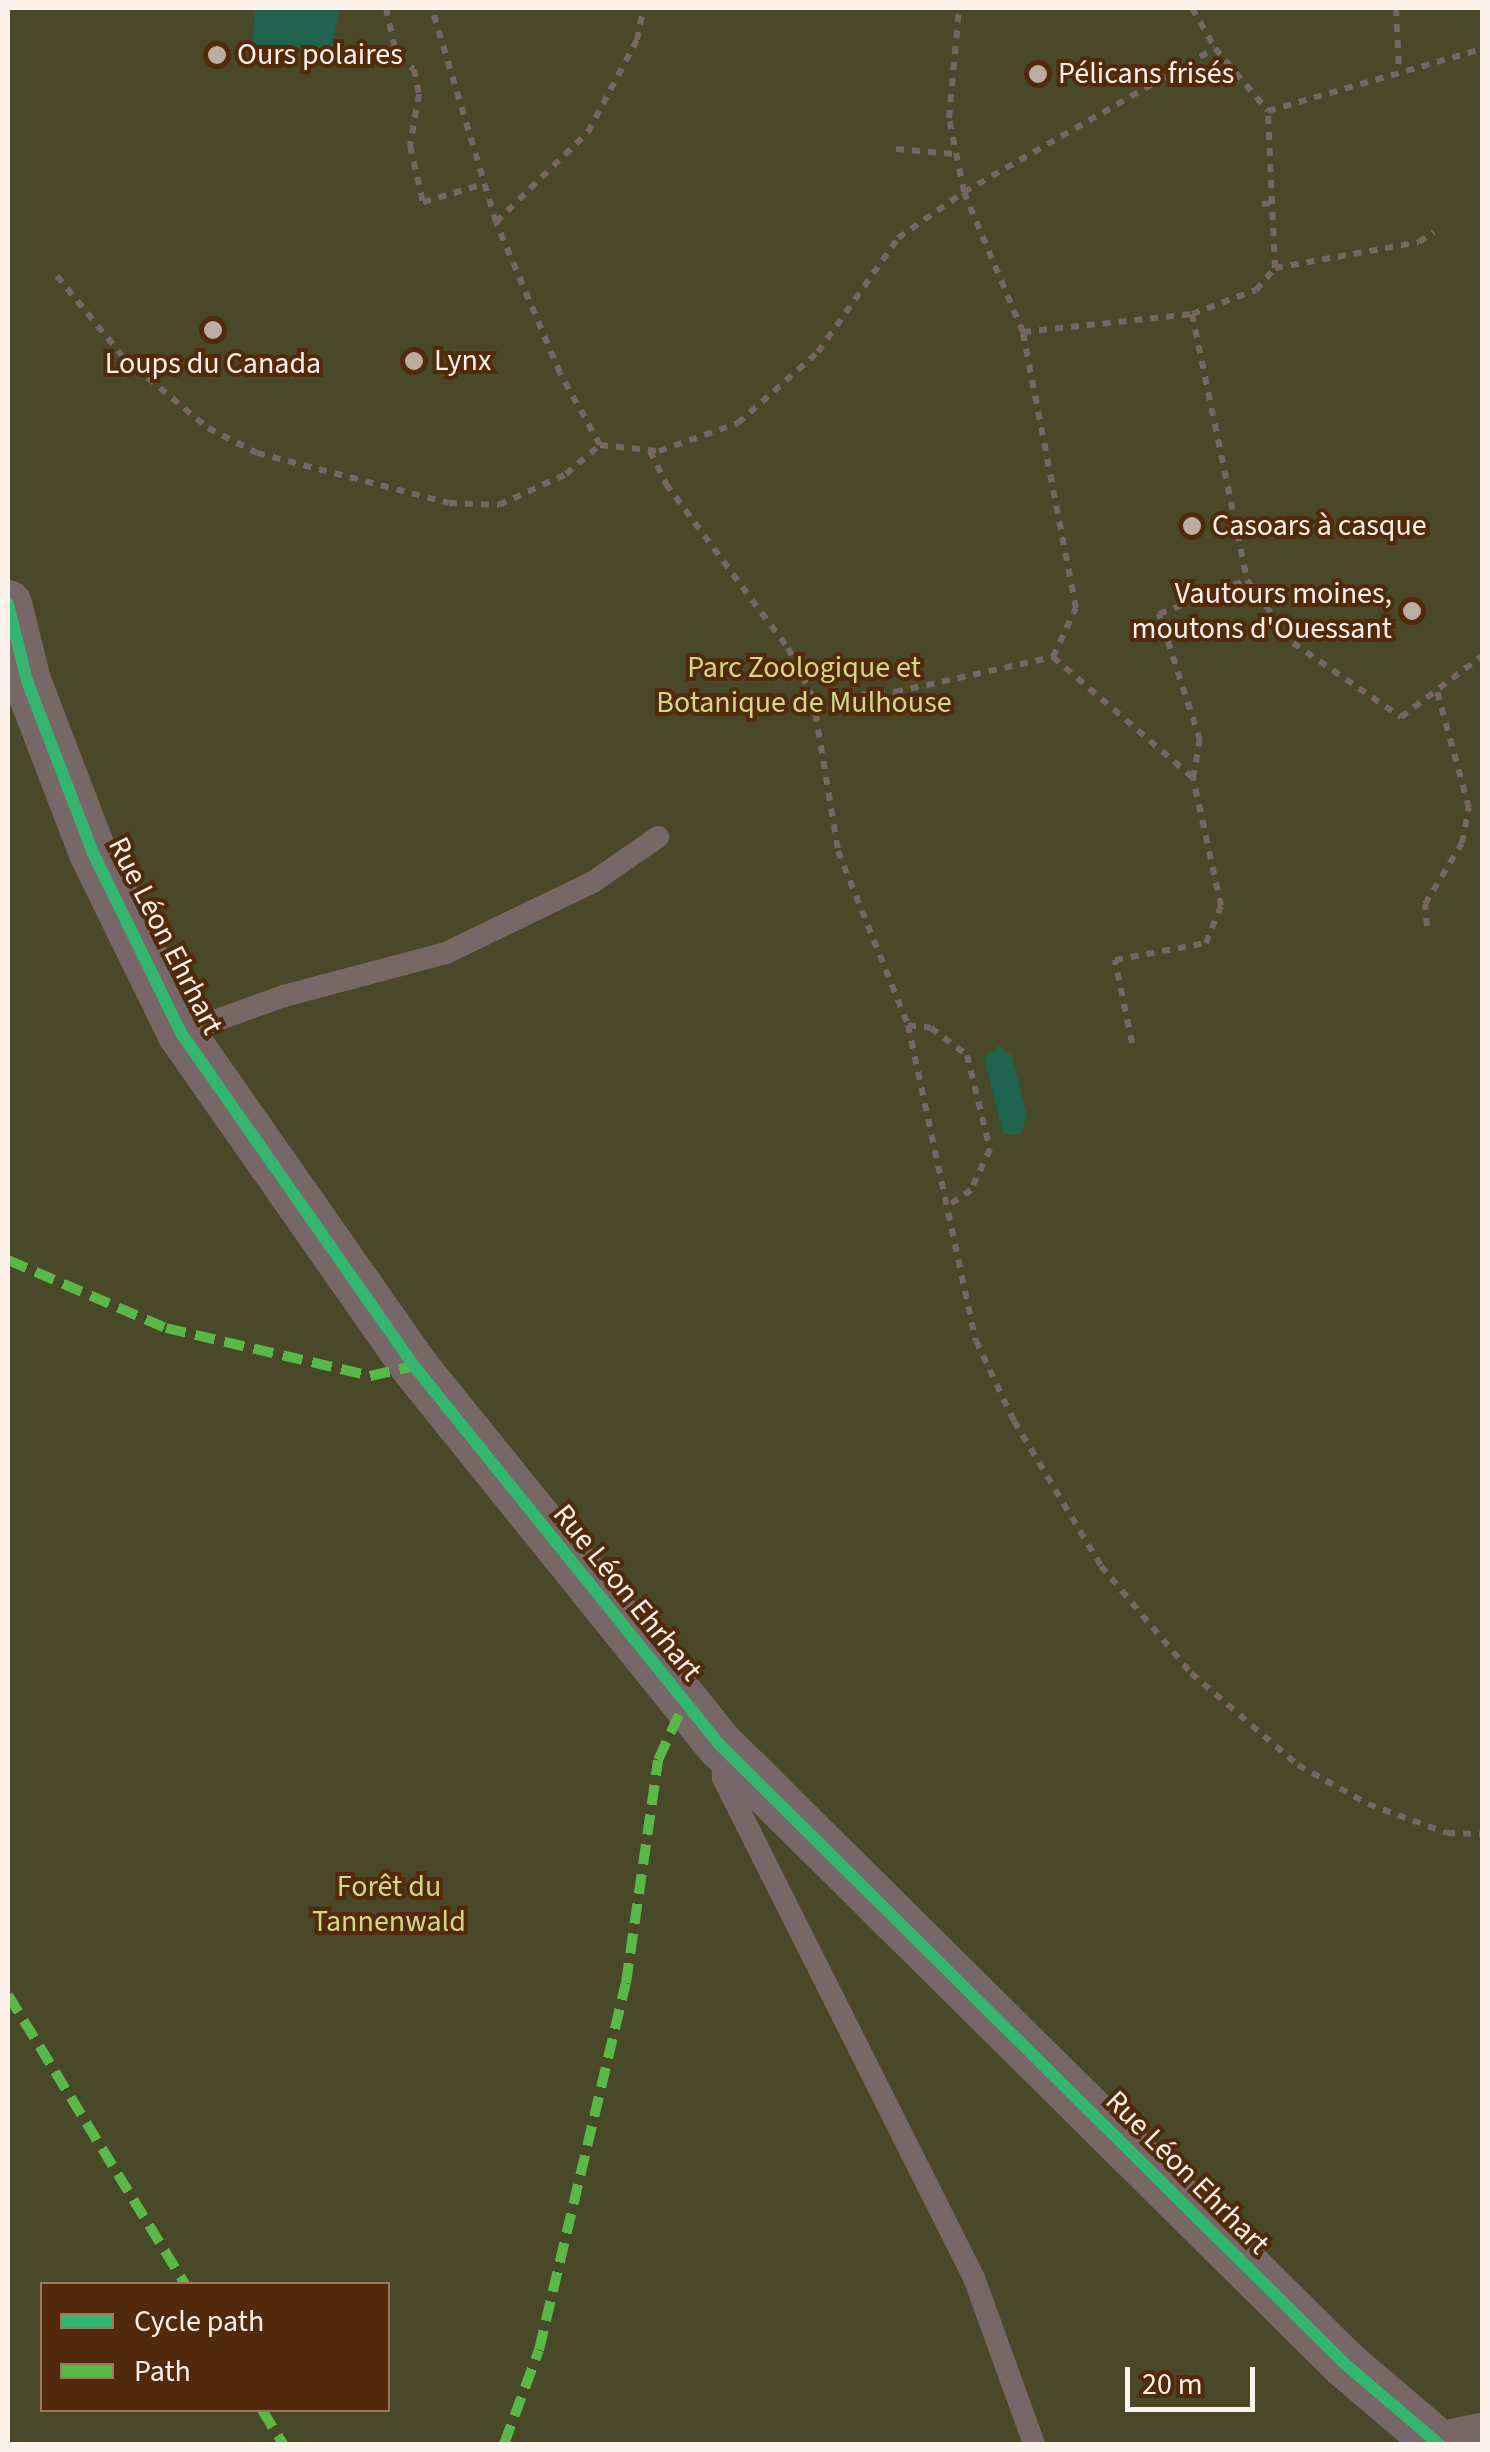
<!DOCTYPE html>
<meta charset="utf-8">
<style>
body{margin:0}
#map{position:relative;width:1490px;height:2452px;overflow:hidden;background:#432c1c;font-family:"Source Sans 3",sans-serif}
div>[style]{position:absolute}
.green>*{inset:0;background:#494828}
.water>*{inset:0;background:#206450}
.path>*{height:6px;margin-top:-3px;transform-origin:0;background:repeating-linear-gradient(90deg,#766763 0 8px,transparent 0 16px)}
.service>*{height:22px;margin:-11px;padding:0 11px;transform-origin:11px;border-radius:11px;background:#786767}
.minor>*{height:48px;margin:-24px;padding:0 24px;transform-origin:24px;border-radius:24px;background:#786767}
.quiet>*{height:10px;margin-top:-5px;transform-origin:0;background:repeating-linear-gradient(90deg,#58b947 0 20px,transparent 0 30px)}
.cycleway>*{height:12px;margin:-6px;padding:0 6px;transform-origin:6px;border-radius:6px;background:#33b770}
.dots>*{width:28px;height:28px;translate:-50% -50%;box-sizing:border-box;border:5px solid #53290c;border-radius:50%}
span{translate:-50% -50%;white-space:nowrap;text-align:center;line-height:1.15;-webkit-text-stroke:8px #53290c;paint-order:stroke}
.poi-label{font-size:30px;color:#fdf2ec}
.left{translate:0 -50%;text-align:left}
.right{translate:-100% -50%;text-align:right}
.park-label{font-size:30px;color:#d3d982}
.street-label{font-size:30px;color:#fdf2ec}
.frame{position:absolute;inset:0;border:10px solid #fdf2ec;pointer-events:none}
.legend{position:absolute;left:40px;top:2282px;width:350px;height:130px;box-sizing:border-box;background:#53290c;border:2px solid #977966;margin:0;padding:12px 18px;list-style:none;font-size:30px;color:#fdf2ec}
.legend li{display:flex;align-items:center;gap:20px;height:50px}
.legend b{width:50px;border:2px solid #977966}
.scale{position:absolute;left:1125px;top:2367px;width:130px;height:45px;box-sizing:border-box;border:5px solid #fdf2ec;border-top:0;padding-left:12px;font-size:30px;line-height:35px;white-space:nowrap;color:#fdf2ec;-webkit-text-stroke:8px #53290c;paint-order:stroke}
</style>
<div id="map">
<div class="green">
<div style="clip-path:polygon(evenodd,8px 8px,1482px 8px,1482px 2444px,8px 2444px,8px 8px,42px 2284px,388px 2284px,388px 2410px,42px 2410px,42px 2284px)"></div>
</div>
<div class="water">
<div style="clip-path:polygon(255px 8px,339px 8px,331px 55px,252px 48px)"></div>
<div style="clip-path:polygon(998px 1046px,1012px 1056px,1027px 1115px,1021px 1134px,1003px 1134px,984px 1058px)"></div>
</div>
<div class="path">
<div style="left:386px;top:8px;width:51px;rotate:77.6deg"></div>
<div style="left:397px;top:58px;width:20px;rotate:33deg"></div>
<div style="left:414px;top:69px;width:25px;rotate:79deg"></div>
<div style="left:419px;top:94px;width:53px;rotate:99.8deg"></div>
<div style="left:410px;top:146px;width:57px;rotate:76.9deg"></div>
<div style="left:423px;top:202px;width:64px;rotate:-16.4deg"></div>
<div style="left:1192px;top:8px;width:46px;rotate:60.1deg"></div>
<div style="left:1396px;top:8px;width:62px;rotate:87.2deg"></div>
<div style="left:896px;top:149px;width:58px;rotate:4.9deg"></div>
<div style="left:1262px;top:204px;width:10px;rotate:-6deg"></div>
<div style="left:496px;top:222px;width:129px;rotate:-44.4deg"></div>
<div style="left:588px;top:132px;width:104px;rotate:-62deg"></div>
<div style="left:637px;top:40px;width:33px;rotate:-79deg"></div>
<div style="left:1275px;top:268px;width:146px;rotate:-10.2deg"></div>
<div style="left:1419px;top:242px;width:18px;rotate:-34deg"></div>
<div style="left:57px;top:276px;width:104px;rotate:50.8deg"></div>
<div style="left:123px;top:357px;width:111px;rotate:39.9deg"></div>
<div style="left:208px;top:428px;width:55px;rotate:27deg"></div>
<div style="left:257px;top:453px;width:198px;rotate:14.6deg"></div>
<div style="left:449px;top:503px;width:50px;rotate:2.3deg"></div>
<div style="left:499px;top:505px;width:74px;rotate:-24.8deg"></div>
<div style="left:566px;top:474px;width:45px;rotate:-40.5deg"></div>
<div style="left:600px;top:445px;width:82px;rotate:-119.1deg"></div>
<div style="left:560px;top:373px;width:164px;rotate:-113deg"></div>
<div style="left:496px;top:222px;width:223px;rotate:-106.7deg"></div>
<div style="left:1192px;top:314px;width:68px;rotate:-20.6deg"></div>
<div style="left:1256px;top:290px;width:29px;rotate:-49deg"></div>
<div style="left:1275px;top:268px;width:157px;rotate:-92.6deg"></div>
<div style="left:1023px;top:332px;width:170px;rotate:-6.1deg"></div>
<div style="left:1192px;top:314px;width:272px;rotate:78.3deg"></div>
<div style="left:1247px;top:580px;width:78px;rotate:53.9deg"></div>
<div style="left:1293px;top:643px;width:131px;rotate:34.4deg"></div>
<div style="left:1401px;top:717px;width:101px;rotate:-37deg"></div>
<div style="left:600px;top:445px;width:59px;rotate:5.8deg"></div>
<div style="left:659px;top:451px;width:84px;rotate:-19.5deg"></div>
<div style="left:738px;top:423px;width:107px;rotate:-41.6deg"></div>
<div style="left:818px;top:352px;width:139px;rotate:-54.9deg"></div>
<div style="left:898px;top:238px;width:80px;rotate:-34.9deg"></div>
<div style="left:964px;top:192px;width:76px;rotate:-101.5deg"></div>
<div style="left:949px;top:118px;width:110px;rotate:-84.8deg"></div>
<div style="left:650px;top:451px;width:37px;rotate:64deg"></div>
<div style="left:666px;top:484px;width:204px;rotate:53.4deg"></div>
<div style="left:788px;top:648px;width:56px;rotate:63.4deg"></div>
<div style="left:813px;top:698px;width:155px;rotate:80.7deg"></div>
<div style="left:838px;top:851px;width:188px;rotate:68.1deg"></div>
<div style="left:908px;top:1025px;width:323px;rotate:77.9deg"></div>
<div style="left:976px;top:1341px;width:89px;rotate:64.6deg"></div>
<div style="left:1014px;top:1421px;width:169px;rotate:59deg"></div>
<div style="left:1101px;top:1566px;width:140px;rotate:49.9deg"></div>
<div style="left:1191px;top:1673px;width:141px;rotate:40.7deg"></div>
<div style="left:1298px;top:1765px;width:80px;rotate:29.1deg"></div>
<div style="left:1368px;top:1804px;width:84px;rotate:20.2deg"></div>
<div style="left:1447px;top:1833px;width:35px;rotate:2deg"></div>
<div style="left:1053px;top:657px;width:185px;rotate:40.8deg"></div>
<div style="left:1193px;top:778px;width:39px;rotate:-80deg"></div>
<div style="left:1200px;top:740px;width:133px;rotate:-108deg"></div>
<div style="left:1159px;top:614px;width:94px;rotate:-21.1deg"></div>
<div style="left:813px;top:698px;width:82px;rotate:-4.2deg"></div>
<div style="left:895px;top:692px;width:162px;rotate:-12.5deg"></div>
<div style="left:1053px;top:657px;width:54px;rotate:-64.9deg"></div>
<div style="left:1076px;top:608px;width:281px;rotate:-100.9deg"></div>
<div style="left:1023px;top:332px;width:152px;rotate:-112.9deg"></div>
<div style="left:964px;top:192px;width:289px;rotate:-29.8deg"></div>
<div style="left:1215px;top:48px;width:82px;rotate:49.9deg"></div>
<div style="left:1268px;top:111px;width:223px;rotate:-16.2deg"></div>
<div style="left:1427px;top:926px;width:22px;rotate:-95deg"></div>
<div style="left:1425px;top:904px;width:71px;rotate:-58.8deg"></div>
<div style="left:1462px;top:843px;width:36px;rotate:-79deg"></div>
<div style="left:1469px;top:808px;width:125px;rotate:-105.3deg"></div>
<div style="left:908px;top:1025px;width:23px;rotate:7deg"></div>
<div style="left:931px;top:1028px;width:45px;rotate:36.9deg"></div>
<div style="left:967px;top:1055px;width:97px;rotate:76.3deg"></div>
<div style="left:990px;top:1149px;width:45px;rotate:114.9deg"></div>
<div style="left:971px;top:1190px;width:25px;rotate:146deg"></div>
<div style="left:1132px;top:1043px;width:85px;rotate:-101.6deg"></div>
<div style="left:1115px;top:960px;width:93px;rotate:-10.6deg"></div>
<div style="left:1206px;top:943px;width:40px;rotate:-68deg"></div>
<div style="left:1221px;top:906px;width:131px;rotate:-102.3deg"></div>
</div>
<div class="service">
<div style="left:181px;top:1033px;width:109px;rotate:-19.8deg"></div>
<div style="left:284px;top:996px;width:168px;rotate:-14.9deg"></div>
<div style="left:446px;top:953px;width:163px;rotate:-25.8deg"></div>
<div style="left:593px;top:882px;width:79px;rotate:-34.7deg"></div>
<div style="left:722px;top:1759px;width:19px;rotate:87deg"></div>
<div style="left:723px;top:1778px;width:559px;rotate:63.34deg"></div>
<div style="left:974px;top:2278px;width:177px;rotate:70.1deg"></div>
</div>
<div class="minor">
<div style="left:8px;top:604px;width:79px;rotate:76.1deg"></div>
<div style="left:27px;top:681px;width:184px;rotate:69deg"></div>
<div style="left:93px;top:853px;width:200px;rotate:63.9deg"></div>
<div style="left:181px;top:1033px;width:406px;rotate:55deg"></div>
<div style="left:414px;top:1366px;width:489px;rotate:51.1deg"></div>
<div style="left:721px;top:1746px;width:878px;rotate:44.72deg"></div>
<div style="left:1345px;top:2364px;width:123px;rotate:40.4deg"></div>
<div style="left:1448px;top:2444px;width:35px;rotate:-12deg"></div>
</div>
<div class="quiet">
<div style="left:8px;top:1260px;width:172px;rotate:23.3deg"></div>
<div style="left:166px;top:1328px;width:210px;rotate:13.2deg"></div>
<div style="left:370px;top:1376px;width:45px;rotate:-12.8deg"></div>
<div style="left:8px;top:1995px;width:339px;rotate:58.5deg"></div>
<div style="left:262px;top:2410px;width:40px;rotate:58deg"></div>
<div style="left:504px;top:2444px;width:100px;rotate:-69.6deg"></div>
<div style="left:539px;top:2350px;width:377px;rotate:-76.7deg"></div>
<div style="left:626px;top:1983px;width:225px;rotate:-81.8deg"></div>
<div style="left:658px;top:1760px;width:62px;rotate:-65.1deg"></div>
</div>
<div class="cycleway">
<div style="left:8px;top:604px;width:79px;rotate:76.1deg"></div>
<div style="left:27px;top:681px;width:184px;rotate:69deg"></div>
<div style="left:93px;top:853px;width:200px;rotate:63.9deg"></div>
<div style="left:181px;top:1033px;width:406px;rotate:55deg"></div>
<div style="left:414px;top:1366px;width:489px;rotate:51.1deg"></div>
<div style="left:721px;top:1746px;width:878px;rotate:44.72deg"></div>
<div style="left:1345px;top:2364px;width:123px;rotate:40.4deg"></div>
</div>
<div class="dots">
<div style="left:217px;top:55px;background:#bcada3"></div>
<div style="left:1038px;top:74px;background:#bcada3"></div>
<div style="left:213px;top:330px;background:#bcada3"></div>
<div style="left:414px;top:361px;background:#bcada3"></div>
<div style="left:1192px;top:526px;background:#bcada3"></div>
<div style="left:1412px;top:611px;background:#bcada3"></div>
</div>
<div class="poi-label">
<span class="left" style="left:237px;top:55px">Ours polaires</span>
<span class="left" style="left:1058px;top:74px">Pélicans frisés</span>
<span class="left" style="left:434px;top:361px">Lynx</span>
<span style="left:213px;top:364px">Loups du Canada</span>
<span class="left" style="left:1212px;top:526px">Casoars à casque</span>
<span class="right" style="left:1392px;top:611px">Vautours moines,<br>moutons d'Ouessant</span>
</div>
<div class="park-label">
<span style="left:804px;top:685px">Parc Zoologique et<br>Botanique de Mulhouse</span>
<span style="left:389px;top:1904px">Forêt du<br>Tannenwald</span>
</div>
<div class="street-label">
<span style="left:165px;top:936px;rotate:63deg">Rue Léon Ehrhart</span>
<span style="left:627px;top:1593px;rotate:51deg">Rue Léon Ehrhart</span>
<span style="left:1187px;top:2173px;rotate:45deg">Rue Léon Ehrhart</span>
</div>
<div class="frame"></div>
<ul class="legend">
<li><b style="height:12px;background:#33b770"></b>Cycle path</li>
<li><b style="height:12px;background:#58b947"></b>Path</li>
</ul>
<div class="scale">20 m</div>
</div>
